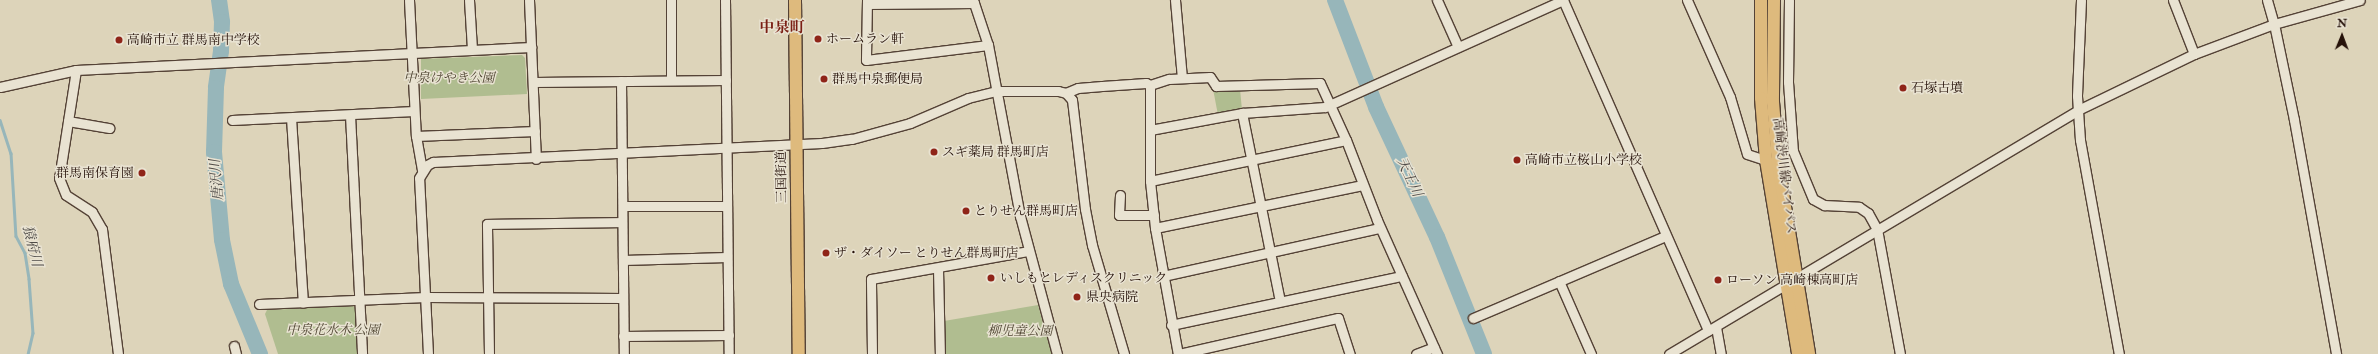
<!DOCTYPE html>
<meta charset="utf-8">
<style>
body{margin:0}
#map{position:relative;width:2378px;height:354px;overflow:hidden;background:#ddd4ba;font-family:"IM FELL Double Pica","Noto Serif JP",serif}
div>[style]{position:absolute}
.green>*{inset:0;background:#b0bd90}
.stream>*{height:2.5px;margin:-1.25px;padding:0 1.25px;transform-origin:1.25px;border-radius:1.25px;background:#97b6ba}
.river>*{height:16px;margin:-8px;padding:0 8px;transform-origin:8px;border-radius:8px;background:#97b6ba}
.roads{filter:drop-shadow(1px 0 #544236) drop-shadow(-1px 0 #544236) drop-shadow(0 1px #544236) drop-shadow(0 -1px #544236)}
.minor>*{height:9px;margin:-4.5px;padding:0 4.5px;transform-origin:4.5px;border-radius:4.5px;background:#e9e3d2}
.major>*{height:12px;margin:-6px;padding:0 6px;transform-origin:6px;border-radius:6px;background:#deba7d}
.dots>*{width:11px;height:11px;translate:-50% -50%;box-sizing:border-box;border:2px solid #e9e3d2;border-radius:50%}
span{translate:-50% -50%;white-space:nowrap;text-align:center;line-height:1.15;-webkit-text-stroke:3px #e9e3d2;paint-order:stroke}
.poi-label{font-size:13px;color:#26120a}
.left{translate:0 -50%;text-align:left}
.right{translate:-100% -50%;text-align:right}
.park-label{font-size:13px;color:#4f4532;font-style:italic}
.street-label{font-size:13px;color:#26120a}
.water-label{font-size:14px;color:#4e4b48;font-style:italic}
.quarter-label{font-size:15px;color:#7a1f14;font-weight:700}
.north{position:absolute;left:2322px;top:16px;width:40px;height:40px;-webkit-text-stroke:3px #e9e3d2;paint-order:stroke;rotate:1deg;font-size:11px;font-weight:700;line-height:16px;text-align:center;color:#26120a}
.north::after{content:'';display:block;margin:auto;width:14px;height:18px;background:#26120a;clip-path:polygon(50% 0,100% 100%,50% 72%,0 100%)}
</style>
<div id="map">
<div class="green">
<div style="clip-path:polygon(522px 55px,525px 58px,527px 94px,421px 99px,421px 59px)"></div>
<div style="clip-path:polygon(1213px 89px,1240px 89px,1242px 110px,1218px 115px)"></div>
<div style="clip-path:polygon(1038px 305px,1052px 354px,945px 354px,944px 321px)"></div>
<div style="clip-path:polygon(353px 306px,357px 309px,358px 354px,278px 354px,265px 314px,267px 310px)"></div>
</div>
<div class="stream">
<div style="left:0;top:120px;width:35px;rotate:72deg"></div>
<div style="left:11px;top:153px;width:83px;rotate:86.6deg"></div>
<div style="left:16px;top:236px;width:19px;rotate:62deg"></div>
<div style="left:25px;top:253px;width:26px;rotate:81deg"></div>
<div style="left:29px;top:279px;width:54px;rotate:85.8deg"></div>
<div style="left:33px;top:333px;width:22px;rotate:103deg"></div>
</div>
<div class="river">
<div style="left:219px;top:0;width:22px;rotate:82deg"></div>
<div style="left:222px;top:22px;width:29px;rotate:92deg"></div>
<div style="left:221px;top:51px;width:37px;rotate:98deg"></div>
<div style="left:216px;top:88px;width:64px;rotate:91.8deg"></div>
<div style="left:214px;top:152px;width:88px;rotate:84.8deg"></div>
<div style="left:222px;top:240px;width:45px;rotate:78.4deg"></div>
<div style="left:231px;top:284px;width:76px;rotate:67.5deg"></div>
<div style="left:1335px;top:0;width:115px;rotate:69deg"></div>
<div style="left:1376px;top:107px;width:144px;rotate:64.9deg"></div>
<div style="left:1437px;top:237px;width:126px;rotate:68.1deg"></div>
</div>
<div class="roads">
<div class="minor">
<div style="left:409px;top:0;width:136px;rotate:87.1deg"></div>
<div style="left:416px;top:136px;width:36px;rotate:80deg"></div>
<div style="left:469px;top:0;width:49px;rotate:86.5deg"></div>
<div style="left:529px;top:0;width:159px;rotate:87.5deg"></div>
<div style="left:671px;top:0;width:80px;rotate:90deg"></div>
<div style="left:725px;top:0;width:354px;rotate:89.4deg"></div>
<div style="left:867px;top:0;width:60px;rotate:91deg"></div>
<div style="left:866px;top:60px;width:123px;rotate:-7deg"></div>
<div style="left:973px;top:0;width:47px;rotate:71.6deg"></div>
<div style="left:988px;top:45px;width:174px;rotate:79.4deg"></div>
<div style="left:1020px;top:216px;width:143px;rotate:75deg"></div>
<div style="left:1175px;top:0;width:78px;rotate:84.9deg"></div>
<div style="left:1437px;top:0;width:51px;rotate:65.9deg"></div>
<div style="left:1563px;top:0;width:361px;rotate:66.3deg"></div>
<div style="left:1687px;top:0;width:106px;rotate:66.1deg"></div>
<div style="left:1730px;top:97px;width:59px;rotate:73.4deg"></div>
<div style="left:1747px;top:154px;width:20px;rotate:18deg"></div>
<div style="left:1789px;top:0;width:82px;rotate:90.7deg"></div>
<div style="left:1788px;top:82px;width:69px;rotate:85.9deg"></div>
<div style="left:1793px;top:151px;width:52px;rotate:67.4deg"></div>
<div style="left:1813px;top:199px;width:13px;rotate:29deg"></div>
<div style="left:1824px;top:205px;width:35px;rotate:3deg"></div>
<div style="left:1859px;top:207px;width:11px;rotate:34deg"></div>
<div style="left:1868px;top:213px;width:18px;rotate:61deg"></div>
<div style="left:1877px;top:229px;width:127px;rotate:79.6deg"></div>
<div style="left:2081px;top:0;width:96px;rotate:92.4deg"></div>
<div style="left:2077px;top:96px;width:44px;rotate:86.1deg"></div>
<div style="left:2080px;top:140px;width:218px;rotate:79.7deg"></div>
<div style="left:2173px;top:0;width:58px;rotate:68.7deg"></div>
<div style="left:2267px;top:0;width:25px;rotate:74deg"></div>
<div style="left:2274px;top:24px;width:98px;rotate:78.2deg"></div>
<div style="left:2294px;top:120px;width:238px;rotate:79.8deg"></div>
<div style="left:867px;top:4px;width:107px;rotate:-0.5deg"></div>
<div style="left:76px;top:70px;width:109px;rotate:98.9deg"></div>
<div style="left:59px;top:178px;width:18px;rotate:68deg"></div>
<div style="left:66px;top:195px;width:31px;rotate:33deg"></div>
<div style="left:92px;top:212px;width:20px;rotate:60deg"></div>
<div style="left:102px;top:229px;width:126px;rotate:82.7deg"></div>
<div style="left:621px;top:81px;width:273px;rotate:89.4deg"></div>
<div style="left:534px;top:82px;width:192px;rotate:-0.6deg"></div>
<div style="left:1150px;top:85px;width:20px;rotate:-18deg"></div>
<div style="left:1169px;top:79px;width:41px;rotate:-2.8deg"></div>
<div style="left:1210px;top:77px;width:11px;rotate:56deg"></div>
<div style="left:1216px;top:86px;width:104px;rotate:-1.7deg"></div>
<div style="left:1320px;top:83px;width:63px;rotate:65.5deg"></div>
<div style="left:1346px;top:140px;width:86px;rotate:68.8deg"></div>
<div style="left:1377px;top:220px;width:147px;rotate:65.9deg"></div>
<div style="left:0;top:87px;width:78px;rotate:-12.6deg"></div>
<div style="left:76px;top:70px;width:456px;rotate:-2.9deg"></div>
<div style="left:1066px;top:93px;width:13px;rotate:-23deg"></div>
<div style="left:1078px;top:88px;width:24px;rotate:-5deg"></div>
<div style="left:1102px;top:86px;width:44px;rotate:-3.9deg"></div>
<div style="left:1146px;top:83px;width:4px;rotate:27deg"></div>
<div style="left:1150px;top:85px;width:96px;rotate:90deg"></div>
<div style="left:1150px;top:181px;width:47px;rotate:83.9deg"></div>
<div style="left:1155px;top:228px;width:128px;rotate:79.7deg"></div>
<div style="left:1242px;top:113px;width:192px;rotate:78.6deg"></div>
<div style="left:350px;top:115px;width:239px;rotate:87.1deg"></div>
<div style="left:291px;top:118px;width:185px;rotate:86.3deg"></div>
<div style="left:232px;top:120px;width:182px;rotate:-2.8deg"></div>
<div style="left:68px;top:121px;width:42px;rotate:9.7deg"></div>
<div style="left:1150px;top:130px;width:94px;rotate:-10.5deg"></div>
<div style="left:1242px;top:113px;width:83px;rotate:-4.1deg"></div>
<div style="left:1325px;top:107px;width:261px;rotate:-24.2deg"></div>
<div style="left:416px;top:136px;width:119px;rotate:-2.4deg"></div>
<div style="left:1150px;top:181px;width:200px;rotate:-11.8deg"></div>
<div style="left:1120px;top:195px;width:20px;rotate:93deg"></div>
<div style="left:1119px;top:215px;width:35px"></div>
<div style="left:623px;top:206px;width:103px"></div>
<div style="left:1155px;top:228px;width:212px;rotate:-11.7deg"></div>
<div style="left:623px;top:260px;width:104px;rotate:-1.7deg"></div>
<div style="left:938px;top:269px;width:85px;rotate:88.7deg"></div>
<div style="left:1163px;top:276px;width:222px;rotate:-12.5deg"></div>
<div style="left:1559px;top:281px;width:80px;rotate:66.3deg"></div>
<div style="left:259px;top:304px;width:167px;rotate:-2.4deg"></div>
<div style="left:426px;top:297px;width:197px;rotate:0.3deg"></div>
<div style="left:1473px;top:318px;width:209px;rotate:-23.1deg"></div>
<div style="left:1171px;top:325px;width:236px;rotate:-12deg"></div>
<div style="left:1716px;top:327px;width:27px;rotate:80deg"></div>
<div style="left:623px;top:336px;width:106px;rotate:-0.5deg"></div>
<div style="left:234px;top:346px;width:8px;rotate:76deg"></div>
<div style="left:428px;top:354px;width:176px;rotate:-92.9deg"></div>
<div style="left:419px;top:178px;width:15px;rotate:-58deg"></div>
<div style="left:427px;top:165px;width:7px;rotate:-27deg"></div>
<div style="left:433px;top:162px;width:389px;rotate:-2.8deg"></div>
<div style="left:822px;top:143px;width:30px;rotate:-8deg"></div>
<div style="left:852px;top:139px;width:60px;rotate:-15.4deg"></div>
<div style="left:910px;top:123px;width:63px;rotate:-23.3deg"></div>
<div style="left:968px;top:98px;width:30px;rotate:-14deg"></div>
<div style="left:997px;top:91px;width:61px"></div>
<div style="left:1058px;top:91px;width:8px;rotate:14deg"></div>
<div style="left:1066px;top:93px;width:9px;rotate:49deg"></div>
<div style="left:1072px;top:100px;width:110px;rotate:83.2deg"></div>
<div style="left:1085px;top:209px;width:37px;rotate:79deg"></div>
<div style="left:1092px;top:245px;width:114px;rotate:73.6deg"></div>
<div style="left:489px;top:354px;width:130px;rotate:-90.9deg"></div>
<div style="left:487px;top:224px;width:135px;rotate:-0.8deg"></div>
<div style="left:872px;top:354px;width:75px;rotate:-90.8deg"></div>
<div style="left:871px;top:279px;width:159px;rotate:-10.1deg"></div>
<div style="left:1179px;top:354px;width:163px;rotate:-12.8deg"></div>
<div style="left:1338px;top:318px;width:38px;rotate:72deg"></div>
<div style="left:1416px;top:354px;width:19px;rotate:-21deg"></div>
<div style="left:1669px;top:354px;width:476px;rotate:-30.8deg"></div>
<div style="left:2078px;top:110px;width:129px;rotate:-25.8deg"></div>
<div style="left:2194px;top:54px;width:85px;rotate:-20.6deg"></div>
<div style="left:2274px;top:24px;width:89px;rotate:-15.6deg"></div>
</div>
<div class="major">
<div style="left:795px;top:0;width:354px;rotate:89.4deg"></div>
<div style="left:1761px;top:0;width:98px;rotate:90deg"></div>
<div style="left:1761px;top:98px;width:62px;rotate:85.4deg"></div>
<div style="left:1766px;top:160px;width:197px;rotate:80.6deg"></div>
<div style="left:1774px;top:0;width:102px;rotate:90.6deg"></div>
<div style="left:1773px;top:102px;width:62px;rotate:85.4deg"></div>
<div style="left:1778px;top:164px;width:193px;rotate:80.7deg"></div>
</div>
</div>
<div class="dots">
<div style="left:818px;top:39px;background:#8f2418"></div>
<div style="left:119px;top:40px;background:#8f2418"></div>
<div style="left:824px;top:79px;background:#8f2418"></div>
<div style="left:1903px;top:88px;background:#8f2418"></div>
<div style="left:934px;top:152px;background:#8f2418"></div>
<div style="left:1517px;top:160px;background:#8f2418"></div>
<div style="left:142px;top:173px;background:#8f2418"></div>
<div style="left:966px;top:211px;background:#8f2418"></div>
<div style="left:826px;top:253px;background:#8f2418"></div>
<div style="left:991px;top:278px;background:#8f2418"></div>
<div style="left:1718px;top:280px;background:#8f2418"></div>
<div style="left:1077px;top:297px;background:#8f2418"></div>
</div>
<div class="poi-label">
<span class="left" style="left:826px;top:39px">ホームラン軒</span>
<span class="left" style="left:127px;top:40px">高崎市立 群馬南中学校</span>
<span class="left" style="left:832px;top:79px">群馬中泉郵便局</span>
<span class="left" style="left:1911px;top:88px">石塚古墳</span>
<span class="left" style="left:942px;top:152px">スギ薬局 群馬町店</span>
<span class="left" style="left:1525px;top:160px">高崎市立桜山小学校</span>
<span class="right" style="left:134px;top:173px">群馬南保育園</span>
<span class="left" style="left:974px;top:211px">とりせん群馬町店</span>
<span class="left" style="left:834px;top:253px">ザ・ダイソー とりせん群馬町店</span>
<span class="left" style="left:1000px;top:278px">いしもとレディスクリニック</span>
<span class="left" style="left:1726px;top:280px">ローソン 高崎棟高町店</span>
<span class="left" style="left:1086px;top:297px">県央病院</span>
</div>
<div class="park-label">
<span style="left:449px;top:78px">中泉けやき公園</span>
<span style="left:333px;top:330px">中泉花水木 公園</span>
<span style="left:1020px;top:331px">柳児童公園</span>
</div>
<div class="street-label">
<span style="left:1784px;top:176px;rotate:83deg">高崎渋川線バイパス</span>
<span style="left:782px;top:177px;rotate:-91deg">三国街道</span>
</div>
<div class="water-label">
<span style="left:1409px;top:177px;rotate:65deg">天王川</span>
<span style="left:217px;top:180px;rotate:-95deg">唐沢川</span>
<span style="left:32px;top:246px;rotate:76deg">猿府川</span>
</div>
<div class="quarter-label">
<span style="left:782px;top:28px">中泉町</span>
</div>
<div class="north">N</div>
</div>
